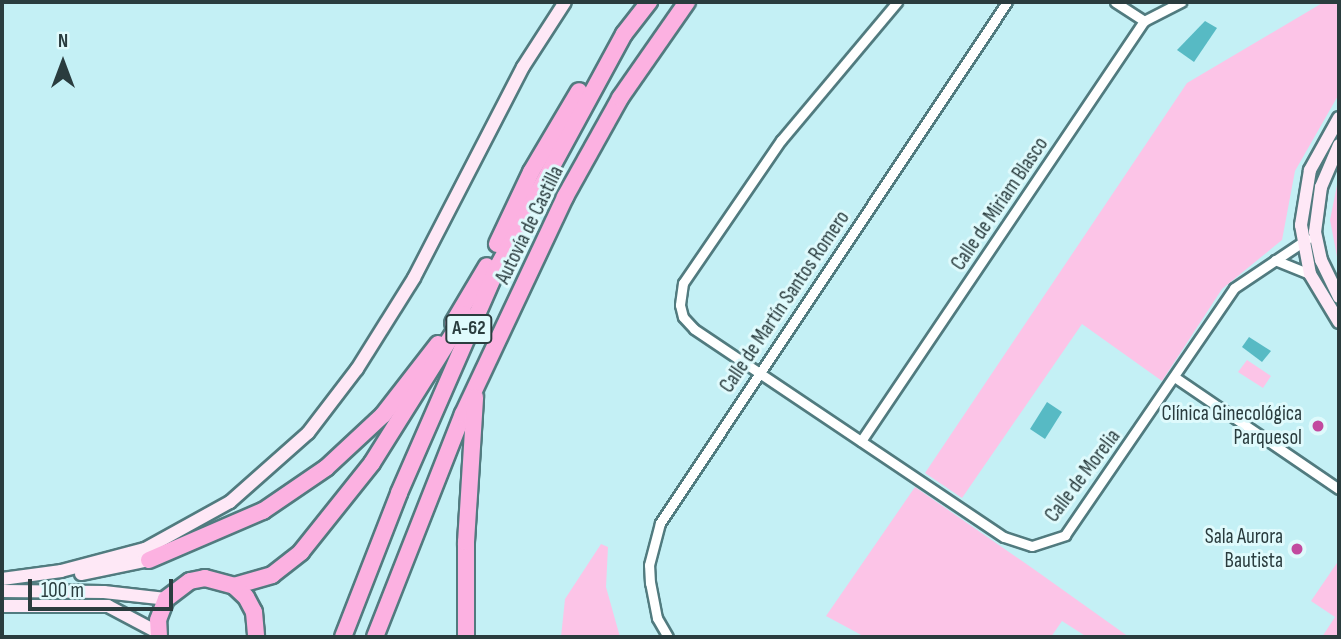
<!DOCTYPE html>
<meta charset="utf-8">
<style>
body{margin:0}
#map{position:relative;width:1341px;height:639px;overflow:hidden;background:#c4f0f5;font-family:"Sofia Sans Condensed",sans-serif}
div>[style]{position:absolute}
.green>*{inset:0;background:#fcc4e7}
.water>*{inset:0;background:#57bac4}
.roads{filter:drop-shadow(2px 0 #517b7f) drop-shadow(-2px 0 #517b7f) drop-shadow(0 2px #517b7f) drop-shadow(0 -2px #517b7f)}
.street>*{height:9px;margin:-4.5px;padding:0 4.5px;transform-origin:4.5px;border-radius:4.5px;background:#fff}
.secondary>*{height:12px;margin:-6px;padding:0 6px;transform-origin:6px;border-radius:6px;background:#fee8f6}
.highway>*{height:16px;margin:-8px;padding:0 8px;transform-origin:8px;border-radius:8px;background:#fcb1e1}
.dots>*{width:19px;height:19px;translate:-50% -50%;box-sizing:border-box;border:4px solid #dffafc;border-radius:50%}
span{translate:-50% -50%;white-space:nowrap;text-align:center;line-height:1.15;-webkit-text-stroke:6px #dffafc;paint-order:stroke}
.shield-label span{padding:2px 5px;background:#dffafc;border:2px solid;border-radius:5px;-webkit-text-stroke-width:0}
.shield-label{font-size:19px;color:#2a3c3e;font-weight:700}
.street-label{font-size:21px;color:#2a3c3e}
.poi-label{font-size:21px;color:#2a3c3e}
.right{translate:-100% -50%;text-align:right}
.frame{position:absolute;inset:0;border:4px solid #2a3c3e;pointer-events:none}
.north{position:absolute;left:28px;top:28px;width:70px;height:70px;-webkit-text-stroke:5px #dffafc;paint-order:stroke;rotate:0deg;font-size:19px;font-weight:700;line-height:28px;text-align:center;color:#2a3c3e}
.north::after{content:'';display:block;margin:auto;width:24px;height:32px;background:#2a3c3e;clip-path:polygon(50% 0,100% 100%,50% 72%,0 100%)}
.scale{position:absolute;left:28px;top:579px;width:145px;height:32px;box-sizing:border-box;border:4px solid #2a3c3e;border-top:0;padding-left:9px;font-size:21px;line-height:24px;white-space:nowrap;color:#2a3c3e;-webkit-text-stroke:5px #dffafc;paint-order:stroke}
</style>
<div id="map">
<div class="green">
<div style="clip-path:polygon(1324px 2px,1339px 2px,1339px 94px,1295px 171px,1282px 240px,1222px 289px,1162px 381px,1082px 324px,962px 498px,925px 473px,1187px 83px)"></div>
<div style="clip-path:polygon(1339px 175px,1339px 267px,1330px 220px)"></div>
<div style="clip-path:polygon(1247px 360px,1271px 376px,1263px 388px,1238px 372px)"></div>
<div style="clip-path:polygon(915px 487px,1035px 570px,1129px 637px,1087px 637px,1062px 621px,1051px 637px,865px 637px,826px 616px)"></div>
<div style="clip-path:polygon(601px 544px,608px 547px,606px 587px,620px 637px,561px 637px,565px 599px)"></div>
<div style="clip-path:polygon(1339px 560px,1339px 637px,1322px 637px,1335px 617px,1311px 601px)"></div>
</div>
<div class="water">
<div style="clip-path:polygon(1205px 21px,1217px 28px,1194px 62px,1177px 50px)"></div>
<div style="clip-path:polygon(1249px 337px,1271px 351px,1262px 362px,1242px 347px)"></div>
<div style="clip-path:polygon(1047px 402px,1062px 412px,1045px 439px,1030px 429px)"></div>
</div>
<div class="roads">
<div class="street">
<div style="left:897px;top:2px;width:180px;rotate:130deg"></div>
<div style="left:781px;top:140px;width:173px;rotate:124.4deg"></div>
<div style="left:683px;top:283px;width:22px;rotate:98deg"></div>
<div style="left:680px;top:305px;width:12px;rotate:76deg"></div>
<div style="left:683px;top:317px;width:16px;rotate:47deg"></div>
<div style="left:694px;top:329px;width:373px;rotate:33.9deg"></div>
<div style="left:1004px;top:537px;width:29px;rotate:18deg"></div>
<div style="left:1032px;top:546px;width:35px;rotate:-18deg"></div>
<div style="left:1065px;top:535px;width:299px;rotate:-55.6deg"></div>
<div style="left:1234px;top:288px;width:88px;rotate:-33.9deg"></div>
<div style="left:1115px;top:2px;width:35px;rotate:33deg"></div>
<div style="left:1275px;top:260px;width:38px;rotate:22deg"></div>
<div style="left:1176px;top:378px;width:197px;rotate:34.3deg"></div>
<div style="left:861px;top:441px;width:506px;rotate:-56.03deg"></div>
<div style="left:1144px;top:21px;width:42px;rotate:-27.2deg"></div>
<div style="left:668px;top:637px;width:22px;rotate:-120deg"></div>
<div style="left:657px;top:618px;width:36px;rotate:-101deg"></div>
<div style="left:650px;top:583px;width:18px;rotate:-93deg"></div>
<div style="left:649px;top:565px;width:43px;rotate:-75.3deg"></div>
<div style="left:660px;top:523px;width:626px;rotate:-56.34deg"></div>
</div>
<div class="secondary">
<div style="left:1339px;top:118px;width:60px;rotate:119.1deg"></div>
<div style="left:1310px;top:170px;width:56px;rotate:99.3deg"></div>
<div style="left:1301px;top:225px;width:50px;rotate:79.6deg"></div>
<div style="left:1310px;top:274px;width:56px;rotate:58.9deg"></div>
<div style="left:1339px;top:145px;width:46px;rotate:113.2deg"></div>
<div style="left:1321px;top:187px;width:45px;rotate:97.6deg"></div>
<div style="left:1315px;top:232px;width:29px;rotate:78deg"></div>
<div style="left:1321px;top:260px;width:41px;rotate:64.1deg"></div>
<div style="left:81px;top:574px;width:69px;rotate:-11.6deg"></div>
<div style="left:2px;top:579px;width:60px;rotate:-7.7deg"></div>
<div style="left:61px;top:571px;width:87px;rotate:-14.7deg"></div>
<div style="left:145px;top:549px;width:97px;rotate:-28.9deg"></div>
<div style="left:230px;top:502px;width:104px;rotate:-41.5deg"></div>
<div style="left:308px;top:433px;width:81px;rotate:-52.6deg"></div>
<div style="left:357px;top:369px;width:107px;rotate:-57.9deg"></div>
<div style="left:414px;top:278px;width:237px;rotate:-62.7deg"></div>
<div style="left:523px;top:67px;width:77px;rotate:-57.1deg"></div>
<div style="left:2px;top:591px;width:102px;rotate:0.6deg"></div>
<div style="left:104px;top:592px;width:62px;rotate:6.4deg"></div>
<div style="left:2px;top:606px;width:106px"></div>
<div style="left:108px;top:606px;width:55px;rotate:28deg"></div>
</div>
<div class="highway">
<div style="left:497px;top:244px;width:80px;rotate:-64.7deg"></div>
<div style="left:531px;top:172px;width:94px;rotate:-59.3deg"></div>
<div style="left:453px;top:323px;width:66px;rotate:-59.2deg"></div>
<div style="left:149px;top:560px;width:124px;rotate:-23.3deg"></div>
<div style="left:263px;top:511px;width:76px;rotate:-34.3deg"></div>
<div style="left:326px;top:468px;width:78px;rotate:-42.9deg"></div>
<div style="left:383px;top:415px;width:90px;rotate:-52.2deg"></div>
<div style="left:234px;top:586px;width:40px;rotate:-16deg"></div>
<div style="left:272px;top:575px;width:37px;rotate:-38deg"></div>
<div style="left:301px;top:552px;width:114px;rotate:-51.4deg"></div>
<div style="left:372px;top:463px;width:175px;rotate:-57.9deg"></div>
<div style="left:159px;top:637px;width:17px;rotate:-93deg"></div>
<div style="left:158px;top:620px;width:22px;rotate:-69deg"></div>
<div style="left:166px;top:599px;width:30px;rotate:-37deg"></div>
<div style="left:190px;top:581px;width:15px;rotate:-11deg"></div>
<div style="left:205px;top:578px;width:30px;rotate:15deg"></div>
<div style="left:234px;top:586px;width:16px;rotate:43deg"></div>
<div style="left:246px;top:597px;width:17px;rotate:62deg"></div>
<div style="left:254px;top:612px;width:25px;rotate:85deg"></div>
<div style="left:343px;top:637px;width:155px;rotate:-68.7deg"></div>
<div style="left:399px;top:493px;width:248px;rotate:-66.4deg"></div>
<div style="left:498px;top:266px;width:264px;rotate:-61.5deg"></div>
<div style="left:624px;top:34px;width:41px;rotate:-52deg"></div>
<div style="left:375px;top:637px;width:240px;rotate:-68.5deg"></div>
<div style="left:463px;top:414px;width:240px;rotate:-64.8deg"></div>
<div style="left:565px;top:197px;width:113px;rotate:-60.9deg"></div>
<div style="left:620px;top:98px;width:117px;rotate:-55.1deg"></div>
<div style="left:466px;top:637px;width:95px;rotate:-90deg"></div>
<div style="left:466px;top:542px;width:145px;rotate:-86.4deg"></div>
</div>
</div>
<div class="dots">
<div style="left:1318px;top:426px;background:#c24a9f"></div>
<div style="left:1297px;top:549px;background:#c24a9f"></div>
</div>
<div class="shield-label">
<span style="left:469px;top:329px">A-62</span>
</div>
<div class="street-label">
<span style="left:1000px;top:204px;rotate:-56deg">Calle de Miriam Blasco</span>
<span style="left:530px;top:225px;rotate:-64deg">Autovía de Castilla</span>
<span style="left:785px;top:302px;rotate:-56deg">Calle de Martín Santos Romero</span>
<span style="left:1083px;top:476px;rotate:-53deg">Calle de Morelia</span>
</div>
<div class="poi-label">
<span class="right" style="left:1302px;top:426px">Clínica Ginecológica<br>Parquesol</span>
<span class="right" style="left:1283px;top:549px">Sala Aurora<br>Bautista</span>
</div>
<div class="frame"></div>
<div class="north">N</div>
<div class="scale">100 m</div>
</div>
